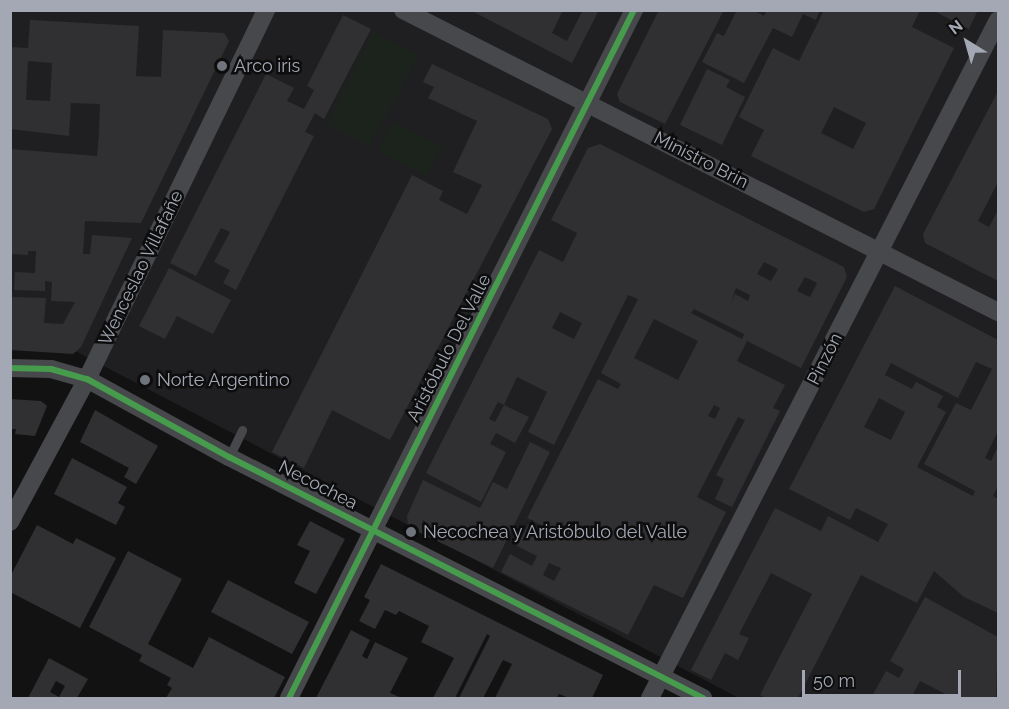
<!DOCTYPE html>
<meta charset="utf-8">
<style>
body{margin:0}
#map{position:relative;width:1009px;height:709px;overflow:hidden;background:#121213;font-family:Raleway,sans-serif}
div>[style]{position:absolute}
.built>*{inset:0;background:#1f1f21}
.green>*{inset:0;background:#1c231d}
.building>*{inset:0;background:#303032}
.lane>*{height:9px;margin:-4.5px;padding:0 4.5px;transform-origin:4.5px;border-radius:4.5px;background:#47484b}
.street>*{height:18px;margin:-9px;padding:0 9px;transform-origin:9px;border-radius:9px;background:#47484b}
.cycleway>*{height:6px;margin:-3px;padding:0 3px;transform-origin:3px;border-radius:3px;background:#469c4c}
.dots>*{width:16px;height:16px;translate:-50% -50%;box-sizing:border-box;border:3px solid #0d0d0e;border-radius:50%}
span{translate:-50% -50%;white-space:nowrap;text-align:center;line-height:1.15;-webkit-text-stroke:5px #0d0d0e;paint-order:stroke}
.poi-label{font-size:18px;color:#a3a8b4}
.left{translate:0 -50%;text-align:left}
.street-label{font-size:18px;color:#a3a8b4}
.frame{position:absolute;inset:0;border:12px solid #a3a8b4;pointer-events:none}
.north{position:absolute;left:937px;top:12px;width:60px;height:60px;-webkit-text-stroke:4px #0d0d0e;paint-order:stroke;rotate:323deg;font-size:16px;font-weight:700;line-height:24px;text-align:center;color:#a3a8b4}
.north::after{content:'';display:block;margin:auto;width:21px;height:27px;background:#a3a8b4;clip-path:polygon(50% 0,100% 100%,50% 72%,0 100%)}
.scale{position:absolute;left:802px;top:670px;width:159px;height:27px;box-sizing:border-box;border:3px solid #a3a8b4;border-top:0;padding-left:8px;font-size:18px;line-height:21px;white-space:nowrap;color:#a3a8b4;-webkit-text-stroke:4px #0d0d0e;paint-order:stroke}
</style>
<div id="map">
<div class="built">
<div style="clip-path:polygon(10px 11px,998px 11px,998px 698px,739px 698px,73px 350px,11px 345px)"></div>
</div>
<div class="green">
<div style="clip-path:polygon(374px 31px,419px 54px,370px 147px,326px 124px)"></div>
<div style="clip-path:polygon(393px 121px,443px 146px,427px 177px,377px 151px)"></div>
</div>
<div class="building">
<div style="clip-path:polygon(470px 10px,563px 10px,552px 33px,567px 41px,583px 10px,599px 10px,572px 63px)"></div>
<div style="clip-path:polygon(659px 10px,724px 10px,665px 124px,620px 102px,617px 94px)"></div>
<div style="clip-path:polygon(737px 10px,753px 10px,764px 16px,767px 10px,820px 10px,816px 20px,803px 14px,792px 37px,773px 28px,744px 83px,702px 62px,717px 33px,724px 36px)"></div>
<div style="clip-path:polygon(evenodd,824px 10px,920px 10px,912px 27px,954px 48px,874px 209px,864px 212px,751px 156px,764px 130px,739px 117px,773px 48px,799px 61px,824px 10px,834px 107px,866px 123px,853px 149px,821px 133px,834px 107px)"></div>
<div style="clip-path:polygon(932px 10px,978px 10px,969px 29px)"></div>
<div style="clip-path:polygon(343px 15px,371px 29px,324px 119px,315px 113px,305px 132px,314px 136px,236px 290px,223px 283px,230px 270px,214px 262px,230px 232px,221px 228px,196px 276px,170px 263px,266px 74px,294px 88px,287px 101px,304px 109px,314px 90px,307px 86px)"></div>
<div style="clip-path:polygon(evenodd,30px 20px,139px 26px,136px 76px,161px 77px,163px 30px,224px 33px,229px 41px,141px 223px,85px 221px,83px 254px,90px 254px,92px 235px,132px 238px,81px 347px,73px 354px,10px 350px,10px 297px,46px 298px,44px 323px,63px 324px,75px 302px,51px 301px,52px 282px,45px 281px,45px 291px,14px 290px,15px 272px,35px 273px,36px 251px,28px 251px,28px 255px,10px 254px,10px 149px,97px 156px,99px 133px,100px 104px,71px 103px,69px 136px,10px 129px,10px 47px,28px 48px,30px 20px,28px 61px,52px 63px,50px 101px,26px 100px,28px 61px)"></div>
<div style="clip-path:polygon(432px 64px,548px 119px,552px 129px,390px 440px,332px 410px,304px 468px,272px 452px,412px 175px,443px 191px,439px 200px,467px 214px,482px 185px,453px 172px,477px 121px,428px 98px,434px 87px,423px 82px)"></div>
<div style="clip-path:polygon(707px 69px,730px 80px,726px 87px,745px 97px,722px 145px,680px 125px)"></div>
<div style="clip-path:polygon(998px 91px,998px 182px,978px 221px,989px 227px,998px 210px,998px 281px,925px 243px,923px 234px)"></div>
<div style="clip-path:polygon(evenodd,600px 144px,844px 267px,847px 277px,801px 368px,747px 341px,737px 361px,785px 385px,773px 408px,780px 411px,732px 507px,715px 499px,724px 479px,716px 475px,745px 420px,738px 417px,697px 497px,726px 512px,683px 598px,654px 585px,628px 635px,501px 572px,510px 554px,532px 566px,537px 556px,517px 546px,528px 525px,544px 534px,547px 528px,527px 518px,598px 379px,618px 389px,621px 384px,601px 373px,638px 299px,628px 295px,554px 445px,528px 432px,547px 392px,517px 377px,504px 405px,498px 402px,489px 419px,495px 422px,504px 405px,529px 417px,515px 443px,496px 433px,490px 444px,506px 452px,481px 502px,426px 473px,539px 250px,563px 262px,577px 233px,551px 220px,588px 148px,600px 144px,764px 262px,778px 269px,771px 281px,757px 274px,764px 262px,600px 144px,805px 277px,817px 283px,810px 297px,797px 291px,805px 277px,600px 144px,736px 288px,750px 295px,748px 301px,735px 294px,730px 306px,736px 288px,600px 144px,694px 309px,744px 334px,742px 339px,691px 313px,694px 309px,600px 144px,560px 312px,582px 323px,574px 339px,552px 328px,560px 312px,600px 144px,654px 319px,698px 341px,678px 380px,634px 358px,654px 319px,600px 144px,714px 405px,720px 408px,715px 419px,708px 416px,714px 405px,600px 144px,549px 563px,561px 568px,554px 581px,543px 575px,549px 563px)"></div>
<div style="clip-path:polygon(169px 268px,231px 300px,213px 334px,177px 316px,165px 339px,139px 326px)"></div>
<div style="clip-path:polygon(evenodd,895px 286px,998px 340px,998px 431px,985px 458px,991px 461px,998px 446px,998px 486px,993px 496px,998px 499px,998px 613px,964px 597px,934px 571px,917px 603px,861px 575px,798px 698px,766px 698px,760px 695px,812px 594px,771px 573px,739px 634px,749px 638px,738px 660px,725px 653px,711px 680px,691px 670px,775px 508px,821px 531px,828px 516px,878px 542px,888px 524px,856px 508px,850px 520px,789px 489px,895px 286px,976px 362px,992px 369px,971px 410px,956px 403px,924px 464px,975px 491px,973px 496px,917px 467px,946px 412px,937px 407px,943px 396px,916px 382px,912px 389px,885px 375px,891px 363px,958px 398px,976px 362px,895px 286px,879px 398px,905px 412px,891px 440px,864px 427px,879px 398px)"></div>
<div style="clip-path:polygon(10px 399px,41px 401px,47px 406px,35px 436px,15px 434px,16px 429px,10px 429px)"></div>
<div style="clip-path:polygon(95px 410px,158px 446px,136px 484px,124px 477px,129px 468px,80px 442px)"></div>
<div style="clip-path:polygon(530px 442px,550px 452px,493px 568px,408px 527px,407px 516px,423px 480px,480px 508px,493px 482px,507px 489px)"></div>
<div style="clip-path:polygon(72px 458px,127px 487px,118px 503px,125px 507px,116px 525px,54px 494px)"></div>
<div style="clip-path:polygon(310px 521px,345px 539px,316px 594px,294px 583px,310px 551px,297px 545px)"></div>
<div style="clip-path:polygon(37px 525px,73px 544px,76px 538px,116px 558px,80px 628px,10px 592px,10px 577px)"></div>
<div style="clip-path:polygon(128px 551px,182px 579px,148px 644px,193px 668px,209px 637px,285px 677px,274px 698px,166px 698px,172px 688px,167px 685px,171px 678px,139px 661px,142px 655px,89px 627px)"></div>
<div style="clip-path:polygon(381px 564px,603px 675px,592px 698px,569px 698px,559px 694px,557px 698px,495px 698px,512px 664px,503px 660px,483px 698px,459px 698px,490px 636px,487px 634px,455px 698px,433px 698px,454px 658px,421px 642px,429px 626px,399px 611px,396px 615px,385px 610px,375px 629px,359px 621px,370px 600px,364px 597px)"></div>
<div style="clip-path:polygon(228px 580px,309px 622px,292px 654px,211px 612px)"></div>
<div style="clip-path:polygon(925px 597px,998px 637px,996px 698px,953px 698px,920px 681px,911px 698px,871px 698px,886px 671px,899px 678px,904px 669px,890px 661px)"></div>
<div style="clip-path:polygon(351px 630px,370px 640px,362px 656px,367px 659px,375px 642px,408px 658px,390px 693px,402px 698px,316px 698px)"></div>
<div style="clip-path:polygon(evenodd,49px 658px,88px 679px,77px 698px,28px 698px,49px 658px,56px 681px,65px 686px,59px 697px,50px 692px,56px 681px)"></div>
</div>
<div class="lane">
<div style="left:229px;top:457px;width:30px;rotate:-64deg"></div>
</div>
<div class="street">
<div style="left:403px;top:10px;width:667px;rotate:26.91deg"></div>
<div style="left:10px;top:368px;width:41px;rotate:1.4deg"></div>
<div style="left:51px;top:369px;width:37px;rotate:16deg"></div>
<div style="left:87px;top:379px;width:162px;rotate:28.8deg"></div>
<div style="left:229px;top:457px;width:532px;rotate:26.95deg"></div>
<div style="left:10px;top:522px;width:162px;rotate:-61.7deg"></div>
<div style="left:87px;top:379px;width:410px;rotate:-64.1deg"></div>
<div style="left:289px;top:698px;width:770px;rotate:-63.37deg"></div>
<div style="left:650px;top:698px;width:762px;rotate:-62.83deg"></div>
</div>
<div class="cycleway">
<div style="left:10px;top:368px;width:41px;rotate:1.4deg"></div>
<div style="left:51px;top:369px;width:37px;rotate:16deg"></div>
<div style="left:87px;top:379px;width:162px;rotate:28.8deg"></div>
<div style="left:229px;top:457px;width:532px;rotate:26.95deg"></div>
<div style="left:289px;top:698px;width:770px;rotate:-63.37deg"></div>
</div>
<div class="dots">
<div style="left:222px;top:66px;background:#70747c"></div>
<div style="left:145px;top:380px;background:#70747c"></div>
<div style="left:411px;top:532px;background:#70747c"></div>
</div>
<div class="poi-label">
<span class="left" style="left:234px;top:66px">Arco iris</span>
<span class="left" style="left:157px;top:380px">Norte Argentino</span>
<span class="left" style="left:423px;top:532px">Necochea y Aristóbulo del Valle</span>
</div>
<div class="street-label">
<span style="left:701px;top:160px;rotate:27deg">Ministro Brin</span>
<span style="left:141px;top:268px;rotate:-64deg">Wenceslao Villafañe</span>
<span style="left:449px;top:348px;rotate:-63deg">Aristóbulo Del Valle</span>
<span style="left:825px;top:359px;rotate:-63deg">Pinzón</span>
<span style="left:318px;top:485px;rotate:27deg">Necochea</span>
</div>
<div class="frame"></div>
<div class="north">N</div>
<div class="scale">50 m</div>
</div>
